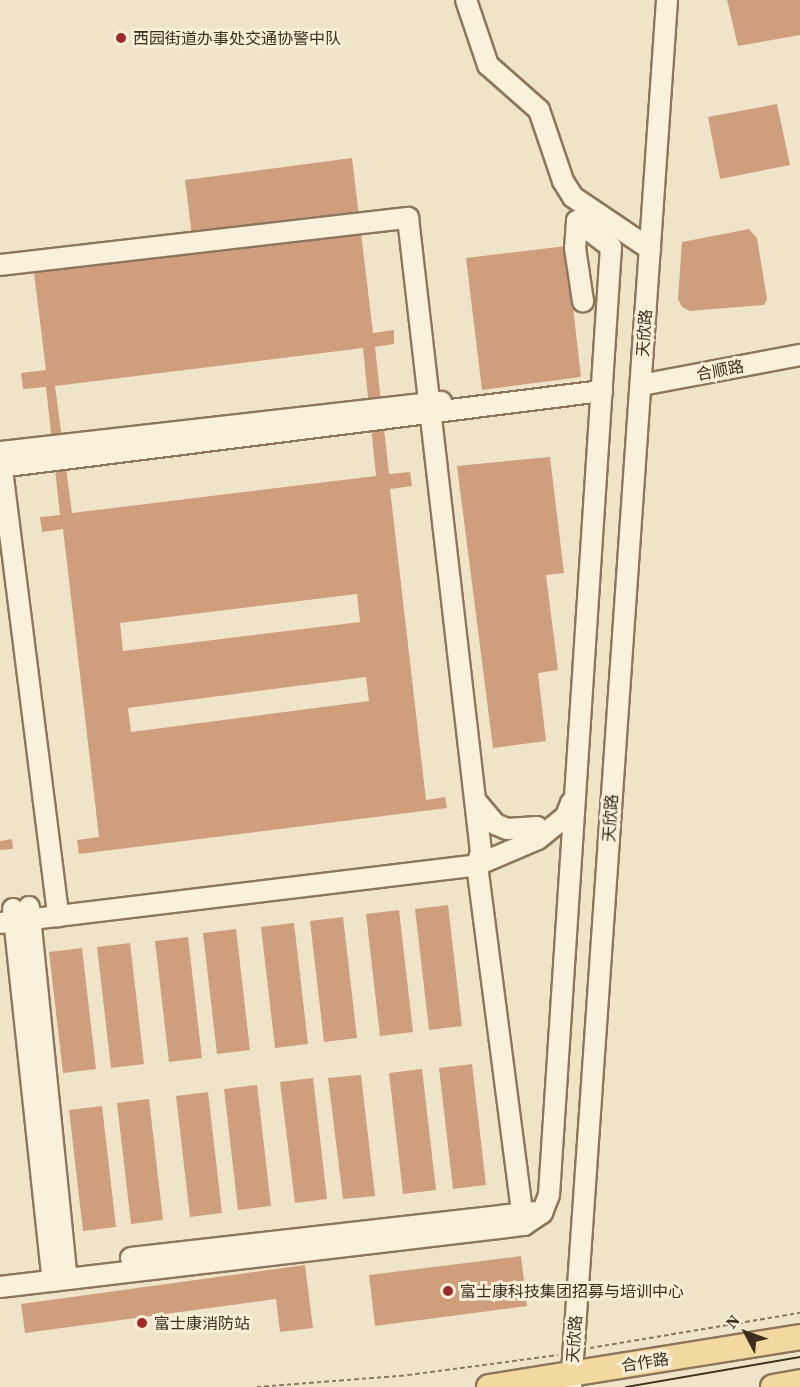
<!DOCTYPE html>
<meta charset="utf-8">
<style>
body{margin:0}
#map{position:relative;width:800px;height:1387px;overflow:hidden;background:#f0e4c8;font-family:"Source Serif 4","Noto Sans SC",serif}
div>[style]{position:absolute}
.building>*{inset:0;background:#cf9f7d}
.path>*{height:2px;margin-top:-1px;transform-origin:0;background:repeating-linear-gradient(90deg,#8d765c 0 4.5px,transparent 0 7.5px)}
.roads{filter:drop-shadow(2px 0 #8d765c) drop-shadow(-2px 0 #8d765c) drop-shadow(0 2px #8d765c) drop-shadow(0 -2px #8d765c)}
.minor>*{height:20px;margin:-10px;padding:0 10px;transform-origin:10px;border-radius:10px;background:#faf1dc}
.major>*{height:24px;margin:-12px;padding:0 12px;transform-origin:12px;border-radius:12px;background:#f3d9a0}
.tram>*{height:1.5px;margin:-0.75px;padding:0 0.75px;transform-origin:0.75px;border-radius:0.75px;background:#3d2e20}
.dots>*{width:16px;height:16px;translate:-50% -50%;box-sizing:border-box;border:3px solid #f7eed8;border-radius:50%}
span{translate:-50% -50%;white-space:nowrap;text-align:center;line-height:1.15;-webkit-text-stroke:6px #f7eed8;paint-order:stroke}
.poi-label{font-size:16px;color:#3d2e20}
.left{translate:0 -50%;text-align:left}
.street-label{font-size:16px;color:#3d2e20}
.north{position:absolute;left:716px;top:1303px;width:60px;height:60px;-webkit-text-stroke:4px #f7eed8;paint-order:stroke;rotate:311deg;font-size:16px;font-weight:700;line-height:24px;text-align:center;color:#3d2e20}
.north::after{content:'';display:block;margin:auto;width:21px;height:27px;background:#3d2e20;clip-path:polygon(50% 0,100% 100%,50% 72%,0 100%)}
</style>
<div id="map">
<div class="building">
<div style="clip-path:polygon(727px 0,800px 0,800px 35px,738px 46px)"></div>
<div style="clip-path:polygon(777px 104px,790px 165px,720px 179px,708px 117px)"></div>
<div style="clip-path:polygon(evenodd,352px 158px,373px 333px,394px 330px,394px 344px,375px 347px,389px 474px,410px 472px,412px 486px,390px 489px,426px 800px,445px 797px,447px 808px,79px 854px,77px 840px,99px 837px,63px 529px,42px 532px,40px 517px,60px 515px,46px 387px,23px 389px,21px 373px,46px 370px,34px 273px,194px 252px,185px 180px,352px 158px,309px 217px,312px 239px,205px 252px,203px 230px,309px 217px,352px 158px,363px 348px,376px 476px,72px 513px,55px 386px,363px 348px,352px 158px,357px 594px,360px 622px,123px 651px,120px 623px,357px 594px,352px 158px,366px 677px,369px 701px,131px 732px,128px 708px,366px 677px)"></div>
<div style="clip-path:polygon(749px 229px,757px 238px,767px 299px,764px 305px,690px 311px,682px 307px,678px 299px,682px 242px)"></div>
<div style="clip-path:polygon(566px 246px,581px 377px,482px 390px,466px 258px)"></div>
<div style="clip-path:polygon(550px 457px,564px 573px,546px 575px,558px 670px,538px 673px,546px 741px,493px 748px,457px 466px)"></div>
<div style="clip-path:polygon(12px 839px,13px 849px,0 850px,0 841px)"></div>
<div style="clip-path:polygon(448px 905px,462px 1026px,429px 1030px,415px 909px)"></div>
<div style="clip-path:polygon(399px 910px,413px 1032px,380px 1036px,366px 914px)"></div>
<div style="clip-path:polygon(343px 917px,357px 1038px,324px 1042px,310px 921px)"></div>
<div style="clip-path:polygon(294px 923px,308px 1044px,275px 1048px,261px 927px)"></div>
<div style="clip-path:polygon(236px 929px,250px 1050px,217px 1054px,203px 933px)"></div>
<div style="clip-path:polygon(188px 937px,202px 1058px,169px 1062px,155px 941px)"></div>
<div style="clip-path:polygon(130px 943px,144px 1064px,111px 1068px,97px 947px)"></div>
<div style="clip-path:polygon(82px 948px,96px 1069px,63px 1073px,49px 952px)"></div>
<div style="clip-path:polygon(472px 1064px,486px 1185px,453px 1189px,439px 1068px)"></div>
<div style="clip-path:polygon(422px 1069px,436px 1190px,403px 1194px,389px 1073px)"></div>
<div style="clip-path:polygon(361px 1075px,375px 1196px,343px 1199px,328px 1078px)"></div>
<div style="clip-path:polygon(313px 1078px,327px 1199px,295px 1203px,280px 1082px)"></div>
<div style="clip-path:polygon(257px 1085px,271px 1206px,238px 1210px,224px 1089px)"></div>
<div style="clip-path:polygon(208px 1092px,222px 1213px,190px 1217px,176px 1096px)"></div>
<div style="clip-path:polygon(149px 1099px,163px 1220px,131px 1224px,117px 1103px)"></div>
<div style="clip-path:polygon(102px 1106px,116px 1227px,83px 1231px,69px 1110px)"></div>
<div style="clip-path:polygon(521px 1256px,527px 1306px,375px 1326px,369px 1275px)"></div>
<div style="clip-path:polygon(305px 1265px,313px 1328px,280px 1332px,276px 1299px,25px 1333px,21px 1304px)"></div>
</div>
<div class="path">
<div style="left:590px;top:1348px;width:213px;rotate:-9.5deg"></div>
<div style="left:257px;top:1387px;width:151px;rotate:-4.5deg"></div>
<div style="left:408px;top:1375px;width:151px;rotate:-7.6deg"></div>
</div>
<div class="roads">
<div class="minor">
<div style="left:466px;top:0;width:69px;rotate:71.3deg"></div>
<div style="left:488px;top:65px;width:68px;rotate:41.4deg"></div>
<div style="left:539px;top:110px;width:75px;rotate:71.3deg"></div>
<div style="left:563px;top:181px;width:19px;rotate:58deg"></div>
<div style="left:573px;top:197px;width:93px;rotate:34deg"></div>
<div style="left:0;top:265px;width:411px;rotate:-6.6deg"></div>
<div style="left:408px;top:218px;width:638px;rotate:83.43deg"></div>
<div style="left:481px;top:852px;width:14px;rotate:107deg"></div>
<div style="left:477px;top:865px;width:363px;rotate:82.6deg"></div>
<div style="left:641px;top:385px;width:162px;rotate:-10.7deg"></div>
<div style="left:0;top:452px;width:444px;rotate:-6.5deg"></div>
<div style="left:0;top:454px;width:466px;rotate:82.8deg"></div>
<div style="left:0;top:467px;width:607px;rotate:-7.2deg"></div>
<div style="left:475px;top:800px;width:31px;rotate:50deg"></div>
<div style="left:495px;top:824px;width:13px;rotate:23deg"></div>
<div style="left:507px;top:829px;width:30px;rotate:-4deg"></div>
<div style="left:29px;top:907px;width:374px;rotate:84.2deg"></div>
<div style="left:13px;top:909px;width:374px;rotate:83.9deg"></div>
<div style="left:0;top:923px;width:481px;rotate:-6.9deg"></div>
<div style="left:477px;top:865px;width:66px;rotate:-23.1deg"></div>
<div style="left:538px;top:839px;width:36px;rotate:-39deg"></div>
<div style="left:566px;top:816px;width:14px;rotate:-69deg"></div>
<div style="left:131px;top:1258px;width:405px;rotate:-6.5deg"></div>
<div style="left:0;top:1287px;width:528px;rotate:-6.75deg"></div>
<div style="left:524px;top:1225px;width:22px;rotate:-34deg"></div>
<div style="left:542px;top:1213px;width:19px;rotate:-69deg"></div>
<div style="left:549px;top:1195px;width:950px;rotate:-86.26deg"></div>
<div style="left:611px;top:247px;width:43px;rotate:-142.6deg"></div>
<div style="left:577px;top:221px;width:27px;rotate:94deg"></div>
<div style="left:575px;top:248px;width:54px;rotate:81.4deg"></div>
<div style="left:571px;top:1387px;width:1390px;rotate:-86.04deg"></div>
</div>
<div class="major">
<div style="left:489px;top:1387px;width:315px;rotate:-9.1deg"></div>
<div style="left:773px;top:1387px;width:27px;rotate:-10deg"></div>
</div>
</div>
<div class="tram">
<div style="left:626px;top:1387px;width:177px;rotate:-9.8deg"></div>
</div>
<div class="dots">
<div style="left:121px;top:38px;background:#9e2a2b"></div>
<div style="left:448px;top:1291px;background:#9e2a2b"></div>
<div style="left:142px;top:1323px;background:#9e2a2b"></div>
</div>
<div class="poi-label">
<span class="left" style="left:133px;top:38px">西园街道办事处交通协警中队</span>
<span class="left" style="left:460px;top:1291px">富士康科技集团招募与培训中心</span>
<span class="left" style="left:154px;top:1323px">富士康消防站</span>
</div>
<div class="street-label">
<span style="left:644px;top:333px;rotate:-86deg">天欣路</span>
<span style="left:720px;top:370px;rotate:-11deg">合顺路</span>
<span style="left:610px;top:818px;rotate:-86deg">天欣路</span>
<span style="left:574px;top:1339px;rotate:-86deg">天欣路</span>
<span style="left:645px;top:1362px;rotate:-9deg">合作路</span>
</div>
<div class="north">N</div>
</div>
